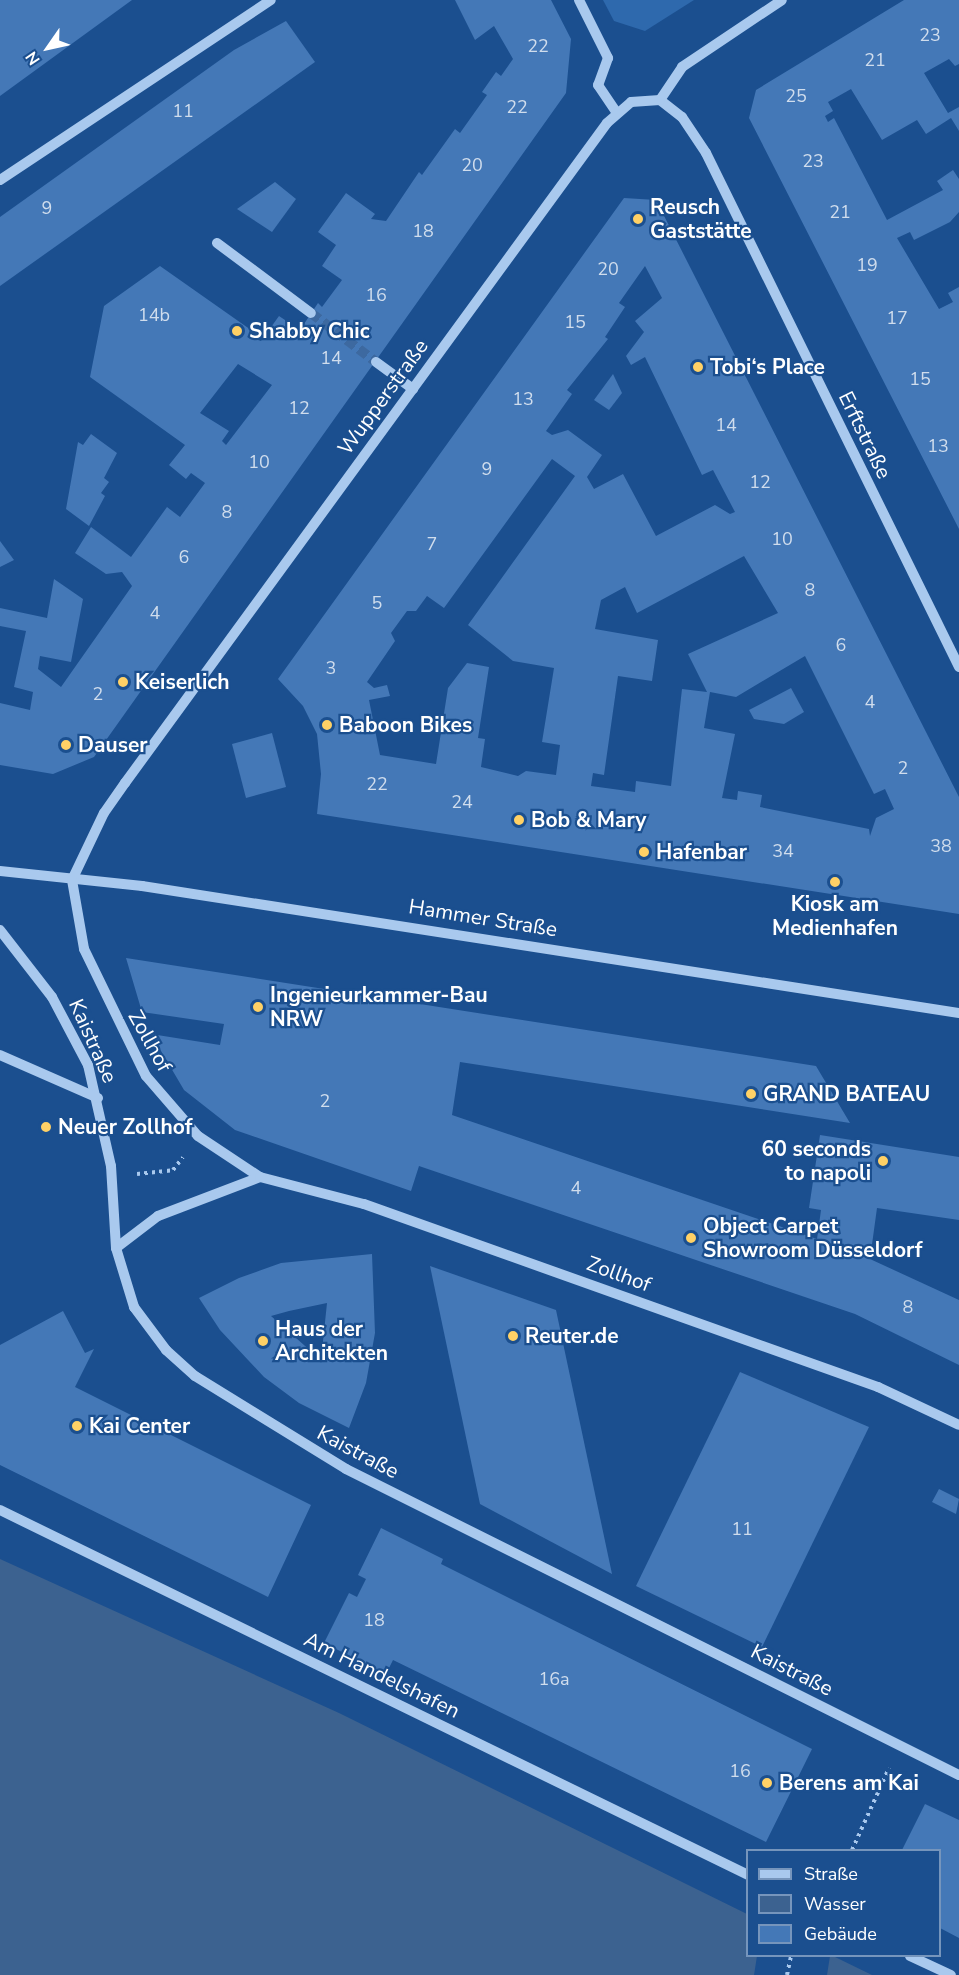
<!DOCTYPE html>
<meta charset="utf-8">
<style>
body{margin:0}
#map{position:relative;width:959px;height:1975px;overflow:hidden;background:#1b4f8f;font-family:"Nunito Sans",sans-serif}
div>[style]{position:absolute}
.green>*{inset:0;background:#2e69ad}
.water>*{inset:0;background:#3c6290}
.pier>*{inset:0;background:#1b4f8f}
.building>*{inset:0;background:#4478b7}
.minor-tunnel>*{height:10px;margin-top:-5px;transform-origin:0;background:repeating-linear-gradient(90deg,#3d69a0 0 10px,transparent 0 15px)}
.path>*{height:4px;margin-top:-2px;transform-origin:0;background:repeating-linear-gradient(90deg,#a9c9ee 0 3px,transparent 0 7.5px)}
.minor>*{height:10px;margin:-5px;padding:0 5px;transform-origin:5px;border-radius:5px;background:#a9c9ee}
.dots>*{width:16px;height:16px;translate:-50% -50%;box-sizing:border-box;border:3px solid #1b4f8f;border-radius:50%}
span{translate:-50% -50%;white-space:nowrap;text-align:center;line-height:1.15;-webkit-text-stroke:4.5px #1b4f8f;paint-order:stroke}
.number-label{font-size:18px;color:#d0dded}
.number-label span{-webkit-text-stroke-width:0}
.poi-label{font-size:21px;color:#fff;font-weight:700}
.left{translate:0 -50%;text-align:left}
.right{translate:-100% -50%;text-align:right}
.street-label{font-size:21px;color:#fff}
.legend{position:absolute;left:746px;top:1849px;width:195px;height:108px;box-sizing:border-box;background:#1b4f8f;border:2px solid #7695bc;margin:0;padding:8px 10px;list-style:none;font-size:18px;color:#fff}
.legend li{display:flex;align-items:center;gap:12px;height:30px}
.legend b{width:30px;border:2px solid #7695bc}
.north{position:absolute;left:18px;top:18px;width:60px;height:60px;-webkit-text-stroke:4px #1b4f8f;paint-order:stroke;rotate:236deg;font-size:16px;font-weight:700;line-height:24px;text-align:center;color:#fff}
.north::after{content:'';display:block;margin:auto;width:21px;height:27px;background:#fff;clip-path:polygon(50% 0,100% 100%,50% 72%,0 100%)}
</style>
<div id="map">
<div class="green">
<div style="clip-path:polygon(603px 0,694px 0,645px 31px,614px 21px)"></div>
</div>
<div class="water">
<div style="clip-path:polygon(0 1559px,339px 1713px,747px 1914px,748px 1956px,833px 1956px,872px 1975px,0 1975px)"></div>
</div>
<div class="pier">
<div style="clip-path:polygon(757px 1956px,830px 1956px,827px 1975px,754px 1975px)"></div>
</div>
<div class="building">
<div style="clip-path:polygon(0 0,132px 0,0 96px)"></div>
<div style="clip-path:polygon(evenodd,455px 0,551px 0,571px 39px,566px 93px,94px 757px,53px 774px,0 765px,0 703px,30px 710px,33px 692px,14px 687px,26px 631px,0 626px,0 608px,47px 618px,54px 579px,83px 599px,71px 662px,40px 656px,38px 669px,61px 687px,132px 586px,122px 572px,106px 574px,75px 553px,91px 527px,131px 557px,167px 507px,180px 517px,205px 483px,191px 473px,186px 479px,169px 465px,185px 445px,90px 377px,104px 306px,160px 266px,258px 335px,255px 339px,261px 341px,279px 316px,300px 330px,318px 303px,322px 307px,342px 280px,322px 266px,336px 245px,318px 232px,346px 193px,375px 214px,371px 219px,386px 221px,419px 172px,422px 175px,455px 129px,460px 133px,487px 95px,482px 92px,496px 72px,501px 76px,513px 59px,494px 26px,475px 40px,455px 0,238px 364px,272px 385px,226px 445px,222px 441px,229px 431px,200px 413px,238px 364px)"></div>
<div style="clip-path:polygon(904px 0,959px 0,959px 64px,955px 66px,949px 59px,924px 73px,948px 113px,959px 107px,959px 131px,951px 118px,926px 134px,917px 120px,882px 140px,851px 89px,828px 102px,833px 111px,825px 116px,828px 122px,834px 118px,887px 220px,943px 190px,937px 181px,953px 170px,959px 179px,959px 212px,950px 222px,914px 240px,910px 232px,897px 238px,939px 309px,953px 302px,948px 293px,959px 287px,959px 529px,749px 118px,756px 90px)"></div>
<div style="clip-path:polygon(286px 21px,315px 62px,0 286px,0 217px,234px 50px)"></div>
<div style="clip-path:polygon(275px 182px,296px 199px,272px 232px,237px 209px)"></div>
<div style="clip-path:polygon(evenodd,624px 198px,656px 200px,959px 797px,959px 914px,317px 814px,321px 774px,317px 734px,303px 706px,278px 679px,624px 198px,645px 266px,662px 298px,635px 321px,644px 332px,626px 356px,631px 365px,645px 357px,702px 475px,713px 470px,735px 512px,730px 514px,715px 505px,656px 536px,623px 474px,594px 489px,587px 477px,602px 455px,568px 430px,552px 435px,546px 431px,572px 394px,567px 390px,608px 339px,605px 337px,625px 307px,619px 303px,645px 266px,624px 198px,552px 459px,575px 476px,468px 625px,513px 661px,554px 668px,542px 742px,560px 745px,556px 775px,526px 771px,518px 776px,481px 767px,485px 739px,478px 738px,489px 667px,467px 663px,448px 688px,436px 764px,380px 755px,369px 700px,390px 696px,387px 685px,374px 688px,367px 682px,395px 641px,391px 633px,407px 611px,416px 611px,427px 596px,444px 608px,552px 459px,624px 198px,744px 556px,778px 613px,688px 654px,707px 692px,682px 689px,671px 786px,636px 781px,635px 792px,591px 786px,593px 773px,604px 775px,618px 676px,652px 681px,658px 640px,595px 629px,601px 600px,625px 587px,637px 613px,744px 556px,624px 198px,805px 656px,874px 794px,885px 789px,894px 809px,876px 818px,870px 836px,869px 829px,760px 807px,762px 795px,738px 791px,737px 800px,722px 798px,735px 734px,704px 728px,710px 692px,736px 697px,805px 656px)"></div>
<div style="clip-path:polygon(613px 374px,622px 393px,609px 410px,594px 400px)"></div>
<div style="clip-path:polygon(91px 434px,117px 453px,104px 478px,109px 482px,101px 493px,105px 496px,89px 526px,66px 509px,78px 442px,83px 445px)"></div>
<div style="clip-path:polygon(0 541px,14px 560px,0 567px)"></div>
<div style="clip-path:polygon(791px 688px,804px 712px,784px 724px,754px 719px,749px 710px)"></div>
<div style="clip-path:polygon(272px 733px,286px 787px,246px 798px,232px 744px)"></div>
<div style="clip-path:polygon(126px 958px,816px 1066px,850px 1123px,460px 1062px,452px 1115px,817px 1239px,821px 1210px,809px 1208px,820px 1135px,959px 1157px,959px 1220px,877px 1208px,870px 1259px,959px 1300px,959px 1365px,855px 1314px,419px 1166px,411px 1191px,235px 1130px,184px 1090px,151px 1034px,220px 1045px,224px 1024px,142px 1012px)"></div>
<div style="clip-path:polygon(evenodd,372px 1254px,375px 1333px,366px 1383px,349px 1428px,299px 1403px,264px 1377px,220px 1330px,199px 1298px,239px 1278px,281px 1263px,372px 1254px,327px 1303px,321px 1360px,271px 1316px,289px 1311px,327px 1303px)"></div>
<div style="clip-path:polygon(430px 1266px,556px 1310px,612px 1574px,480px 1504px)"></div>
<div style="clip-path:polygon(63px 1311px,85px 1353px,94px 1349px,75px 1387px,311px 1505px,268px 1597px,0 1465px,0 1345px)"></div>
<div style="clip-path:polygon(740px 1372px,869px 1427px,762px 1647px,636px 1586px)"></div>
<div style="clip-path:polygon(939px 1489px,959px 1499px,956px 1514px,932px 1502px)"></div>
<div style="clip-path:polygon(381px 1528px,443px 1559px,441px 1564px,812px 1749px,766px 1842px,393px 1660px,386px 1674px,324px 1643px,349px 1593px,357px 1597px,366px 1579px,358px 1575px)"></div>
<div style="clip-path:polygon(925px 1804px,959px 1820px,959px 1938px,940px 1928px,940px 1850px,902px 1850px)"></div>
</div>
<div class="minor-tunnel">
<div style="left:311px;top:313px;width:81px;rotate:37deg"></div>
</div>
<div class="path">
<div style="left:137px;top:1174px;width:36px;rotate:-6deg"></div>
<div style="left:173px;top:1170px;width:16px;rotate:-52deg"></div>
<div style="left:852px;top:1850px;width:90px;rotate:-65.7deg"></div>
<div style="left:787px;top:1975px;width:19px;rotate:-78deg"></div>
</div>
<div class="minor">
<div style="left:579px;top:0;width:65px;rotate:63.4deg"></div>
<div style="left:608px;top:58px;width:29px;rotate:110deg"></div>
<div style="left:598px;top:85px;width:32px;rotate:56deg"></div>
<div style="left:660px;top:100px;width:28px;rotate:38deg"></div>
<div style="left:682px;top:117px;width:43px;rotate:56.3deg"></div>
<div style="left:706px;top:153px;width:573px;rotate:63.79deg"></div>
<div style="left:660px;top:100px;width:40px;rotate:-56deg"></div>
<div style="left:682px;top:67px;width:120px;rotate:-33.8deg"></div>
<div style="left:0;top:180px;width:325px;rotate:-33.6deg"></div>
<div style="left:217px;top:243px;width:117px;rotate:36.7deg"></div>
<div style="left:376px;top:362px;width:46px;rotate:36.1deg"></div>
<div style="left:0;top:871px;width:143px;rotate:6deg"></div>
<div style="left:142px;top:886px;width:827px;rotate:8.84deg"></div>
<div style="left:72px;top:880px;width:74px;rotate:-64.5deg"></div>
<div style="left:104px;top:813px;width:37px;rotate:-55deg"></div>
<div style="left:125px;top:783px;width:817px;rotate:-53.86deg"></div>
<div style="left:607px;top:123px;width:32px;rotate:-41deg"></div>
<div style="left:631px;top:102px;width:29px;rotate:-4deg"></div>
<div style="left:72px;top:880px;width:70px;rotate:80.1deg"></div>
<div style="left:84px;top:949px;width:141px;rotate:64deg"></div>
<div style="left:146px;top:1076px;width:79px;rotate:49.1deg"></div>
<div style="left:198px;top:1136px;width:74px;rotate:33.5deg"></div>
<div style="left:0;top:930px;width:85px;rotate:52.2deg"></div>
<div style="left:52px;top:997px;width:77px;rotate:62.1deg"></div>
<div style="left:88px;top:1065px;width:104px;rotate:77.2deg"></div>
<div style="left:111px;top:1166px;width:82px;rotate:86.5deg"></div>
<div style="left:116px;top:1248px;width:62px;rotate:73deg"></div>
<div style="left:134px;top:1307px;width:54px;rotate:53.3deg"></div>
<div style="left:166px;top:1350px;width:39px;rotate:42deg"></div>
<div style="left:195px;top:1376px;width:177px;rotate:31.6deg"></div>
<div style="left:346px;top:1469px;width:685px;rotate:26.53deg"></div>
<div style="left:0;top:1055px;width:107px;rotate:23.7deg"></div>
<div style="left:116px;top:1248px;width:53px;rotate:-37.3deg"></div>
<div style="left:158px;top:1216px;width:109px;rotate:-20.9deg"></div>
<div style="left:260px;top:1177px;width:107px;rotate:14.6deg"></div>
<div style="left:364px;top:1204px;width:546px;rotate:19.6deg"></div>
<div style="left:878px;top:1387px;width:89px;rotate:25.1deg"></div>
<div style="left:0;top:1510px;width:832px;rotate:26.01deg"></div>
<div style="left:910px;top:1956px;width:45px;rotate:24.9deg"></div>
</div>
<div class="dots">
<div style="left:638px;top:219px;background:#ffd166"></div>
<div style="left:237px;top:331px;background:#ffd166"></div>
<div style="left:698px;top:367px;background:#ffd166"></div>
<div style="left:123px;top:682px;background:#ffd166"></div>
<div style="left:327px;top:725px;background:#ffd166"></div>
<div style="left:66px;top:745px;background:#ffd166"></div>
<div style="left:519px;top:820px;background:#ffd166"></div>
<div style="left:644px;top:852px;background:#ffd166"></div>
<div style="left:835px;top:882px;background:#ffd166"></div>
<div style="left:258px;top:1007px;background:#ffd166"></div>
<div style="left:751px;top:1094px;background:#ffd166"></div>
<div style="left:46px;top:1127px;background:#ffd166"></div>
<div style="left:883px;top:1161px;background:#ffd166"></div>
<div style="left:691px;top:1238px;background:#ffd166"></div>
<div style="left:513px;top:1336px;background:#ffd166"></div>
<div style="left:263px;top:1341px;background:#ffd166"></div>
<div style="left:77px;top:1426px;background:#ffd166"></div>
<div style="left:767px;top:1783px;background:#ffd166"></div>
</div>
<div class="number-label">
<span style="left:930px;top:35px">23</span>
<span style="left:538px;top:46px">22</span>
<span style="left:875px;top:60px">21</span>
<span style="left:796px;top:96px">25</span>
<span style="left:517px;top:107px">22</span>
<span style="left:183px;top:111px">11</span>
<span style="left:813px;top:161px">23</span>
<span style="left:472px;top:165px">20</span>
<span style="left:47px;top:208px">9</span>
<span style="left:840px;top:212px">21</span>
<span style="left:423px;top:231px">18</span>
<span style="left:867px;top:265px">19</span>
<span style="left:608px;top:269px">20</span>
<span style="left:376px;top:295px">16</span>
<span style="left:154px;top:315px">14b</span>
<span style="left:897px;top:318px">17</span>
<span style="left:575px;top:322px">15</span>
<span style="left:331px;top:358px">14</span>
<span style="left:920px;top:379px">15</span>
<span style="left:523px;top:399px">13</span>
<span style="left:299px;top:408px">12</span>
<span style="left:726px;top:425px">14</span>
<span style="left:938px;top:446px">13</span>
<span style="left:259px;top:462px">10</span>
<span style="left:487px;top:469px">9</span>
<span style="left:760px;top:482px">12</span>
<span style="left:227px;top:512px">8</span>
<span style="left:782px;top:539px">10</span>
<span style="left:432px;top:544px">7</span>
<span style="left:184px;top:557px">6</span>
<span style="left:810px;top:590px">8</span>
<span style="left:377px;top:603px">5</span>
<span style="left:155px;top:613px">4</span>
<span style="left:841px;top:645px">6</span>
<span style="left:331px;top:668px">3</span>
<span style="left:98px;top:694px">2</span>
<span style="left:870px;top:702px">4</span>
<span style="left:903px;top:768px">2</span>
<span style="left:377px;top:784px">22</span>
<span style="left:462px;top:802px">24</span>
<span style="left:941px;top:846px">38</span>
<span style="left:783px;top:851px">34</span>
<span style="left:325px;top:1101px">2</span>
<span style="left:576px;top:1188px">4</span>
<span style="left:908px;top:1307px">8</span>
<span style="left:742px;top:1529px">11</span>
<span style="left:374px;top:1620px">18</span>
<span style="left:554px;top:1679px">16a</span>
<span style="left:740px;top:1771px">16</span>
</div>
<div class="poi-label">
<span class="left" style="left:650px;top:219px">Reusch<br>Gaststätte</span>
<span class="left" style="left:249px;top:331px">Shabby Chic</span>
<span class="left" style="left:710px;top:367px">Tobi‘s Place</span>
<span class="left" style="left:135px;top:682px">Keiserlich</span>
<span class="left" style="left:339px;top:725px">Baboon Bikes</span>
<span class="left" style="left:78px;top:745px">Dauser</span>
<span class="left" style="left:531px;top:820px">Bob &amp; Mary</span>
<span class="left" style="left:656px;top:852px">Hafenbar</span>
<span style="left:835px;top:916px">Kiosk am<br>Medienhafen</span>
<span class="left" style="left:270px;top:1007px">Ingenieurkammer-Bau<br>NRW</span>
<span class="left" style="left:763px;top:1094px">GRAND BATEAU</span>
<span class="left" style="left:58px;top:1127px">Neuer Zollhof</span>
<span class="right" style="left:871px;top:1161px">60 seconds<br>to napoli</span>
<span class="left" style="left:703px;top:1238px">Object Carpet<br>Showroom Düsseldorf</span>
<span class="left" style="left:275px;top:1341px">Haus der<br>Architekten</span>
<span class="left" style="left:525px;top:1336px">Reuter.de</span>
<span class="left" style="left:89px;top:1426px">Kai Center</span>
<span class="left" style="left:779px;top:1783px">Berens am Kai</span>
</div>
<div class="street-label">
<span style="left:383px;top:397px;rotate:-54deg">Wupperstraße</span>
<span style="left:865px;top:435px;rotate:64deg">Erftstraße</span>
<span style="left:483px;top:918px;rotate:9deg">Hammer Straße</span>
<span style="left:93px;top:1041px;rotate:66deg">Kaistraße</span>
<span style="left:150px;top:1041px;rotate:61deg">Zollhof</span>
<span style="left:619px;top:1274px;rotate:20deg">Zollhof</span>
<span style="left:358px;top:1452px;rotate:28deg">Kaistraße</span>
<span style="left:792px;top:1670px;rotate:27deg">Kaistraße</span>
<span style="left:382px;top:1675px;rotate:26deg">Am Handelshafen</span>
</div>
<ul class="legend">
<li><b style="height:8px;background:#a9c9ee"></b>Straße</li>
<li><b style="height:16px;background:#3c6290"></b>Wasser</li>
<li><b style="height:16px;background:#4478b7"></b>Gebäude</li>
</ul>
<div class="north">N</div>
</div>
